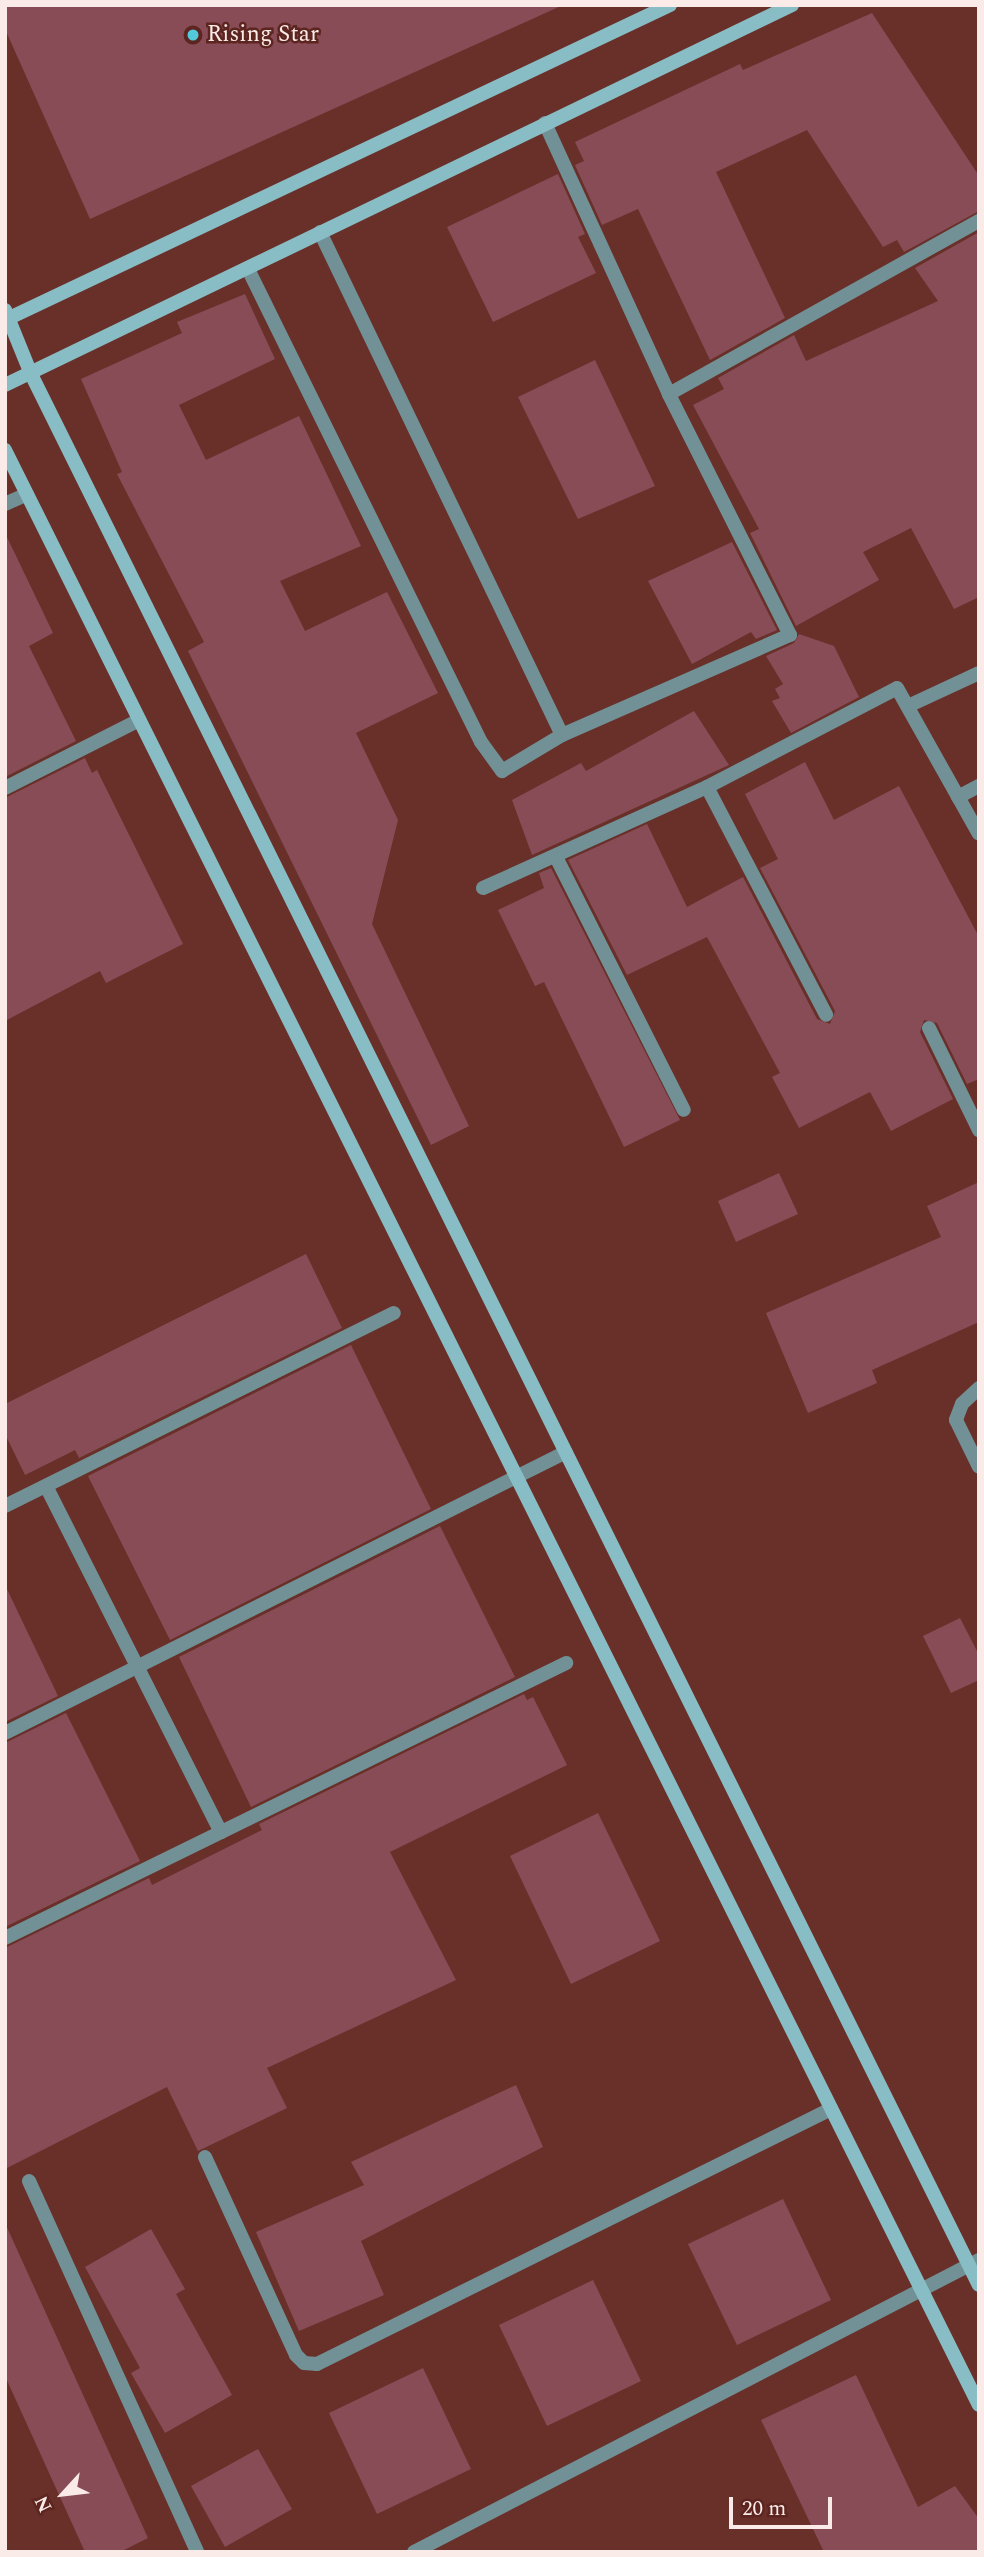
<!DOCTYPE html>
<style>
body{margin:0}
#map{position:relative;width:984px;height:2557px;overflow:hidden;background:#683029;font-family:Spectral,serif}
div>[style]{position:absolute}
.building>*{inset:0;background:#884c57}
.street>*{height:14px;margin:-7px;padding:0 7px;transform-origin:7px;border-radius:7px;background:#719196}
.secondary>*{height:14px;margin:-7px;padding:0 7px;transform-origin:7px;border-radius:7px;background:#89bdc5}
.dots>*{width:19px;height:19px;translate:-50% -50%;box-sizing:border-box;border:4px solid #5c251f;border-radius:50%}
span{translate:-50% -50%;white-space:nowrap;text-align:center;line-height:1.15;-webkit-text-stroke:5px #5c251f;paint-order:stroke}
.poi-label{font-size:23px;color:#faebe9}
.left{translate:0 -50%;text-align:left}
.frame{position:absolute;inset:0;border:7px solid #faebe9;pointer-events:none}
.north{position:absolute;left:28px;top:2459px;width:70px;height:70px;-webkit-text-stroke:5px #5c251f;paint-order:stroke;rotate:243deg;font-size:19px;font-weight:700;line-height:28px;text-align:center;color:#faebe9}
.north::after{content:'';display:block;margin:auto;width:24px;height:32px;background:#faebe9;clip-path:polygon(50% 0,100% 100%,50% 72%,0 100%)}
.scale{position:absolute;left:729px;top:2497px;width:103px;height:32px;box-sizing:border-box;border:4px solid #faebe9;border-top:0;padding-left:9px;font-size:21px;line-height:24px;white-space:nowrap;color:#faebe9;-webkit-text-stroke:5px #5c251f;paint-order:stroke}
</style>
<div id="map">
<div class="building">
<div style="clip-path:polygon(5px 5px,563px 5px,90px 219px,5px 29px)"></div>
<div style="clip-path:polygon(872px 13px,979px 176px,979px 211px,904px 252px,897px 240px,883px 247px,807px 130px,716px 172px,785px 318px,710px 360px,638px 209px,602px 225px,575px 165px,584px 161px,575px 142px,740px 64px,743px 70px)"></div>
<div style="clip-path:polygon(558px 174px,585px 234px,578px 237px,596px 273px,493px 322px,447px 227px)"></div>
<div style="clip-path:polygon(979px 232px,979px 597px,954px 609px,911px 528px,863px 552px,879px 580px,796px 626px,750px 533px,759px 529px,693px 405px,724px 389px,718px 378px,794px 335px,806px 361px,938px 301px,915px 268px)"></div>
<div style="clip-path:polygon(245px 294px,275px 359px,179px 405px,206px 460px,299px 416px,361px 546px,280px 581px,305px 631px,387px 592px,438px 693px,356px 733px,398px 820px,372px 924px,469px 1126px,431px 1145px,188px 651px,204px 642px,117px 474px,122px 472px,81px 379px,182px 333px,177px 322px)"></div>
<div style="clip-path:polygon(595px 360px,655px 486px,578px 519px,518px 397px)"></div>
<div style="clip-path:polygon(5px 533px,53px 633px,29px 646px,76px 741px,5px 777px)"></div>
<div style="clip-path:polygon(732px 542px,777px 630px,756px 639px,751px 632px,692px 664px,648px 581px)"></div>
<div style="clip-path:polygon(799px 634px,834px 646px,859px 697px,791px 733px,772px 701px,780px 698px,775px 689px,783px 684px,766px 656px,794px 643px)"></div>
<div style="clip-path:polygon(694px 711px,729px 765px,532px 855px,512px 800px,581px 763px,586px 771px)"></div>
<div style="clip-path:polygon(85px 758px,92px 773px,97px 770px,183px 944px,106px 983px,100px 971px,5px 1021px,5px 798px)"></div>
<div style="clip-path:polygon(805px 762px,834px 820px,899px 786px,979px 937px,979px 1079px,967px 1084px,937px 1023px,924px 1020px,920px 1032px,953px 1099px,891px 1131px,870px 1092px,799px 1128px,772px 1077px,780px 1073px,707px 937px,627px 975px,568px 860px,647px 824px,687px 907px,743px 877px,817px 1019px,830px 1024px,835px 1011px,760px 868px,778px 859px,745px 794px)"></div>
<div style="clip-path:polygon(551px 868px,680px 1120px,624px 1147px,544px 982px,535px 986px,498px 910px,544px 888px,539px 873px)"></div>
<div style="clip-path:polygon(779px 1173px,798px 1214px,736px 1242px,718px 1201px)"></div>
<div style="clip-path:polygon(979px 1182px,979px 1322px,872px 1370px,877px 1383px,808px 1413px,766px 1313px,941px 1237px,927px 1206px)"></div>
<div style="clip-path:polygon(306px 1254px,342px 1328px,79px 1458px,75px 1450px,25px 1475px,5px 1434px,5px 1404px)"></div>
<div style="clip-path:polygon(351px 1345px,431px 1509px,170px 1640px,88px 1476px)"></div>
<div style="clip-path:polygon(440px 1526px,515px 1677px,251px 1807px,179px 1657px)"></div>
<div style="clip-path:polygon(5px 1585px,58px 1696px,5px 1722px)"></div>
<div style="clip-path:polygon(960px 1618px,979px 1655px,979px 1680px,951px 1693px,923px 1636px)"></div>
<div style="clip-path:polygon(524px 1694px,527px 1700px,533px 1697px,567px 1765px,390px 1852px,456px 1980px,267px 2068px,287px 2108px,198px 2151px,167px 2087px,5px 2169px,5px 1948px,149px 1878px,152px 1885px,262px 1830px,259px 1824px)"></div>
<div style="clip-path:polygon(66px 1713px,140px 1861px,5px 1927px,5px 1743px)"></div>
<div style="clip-path:polygon(598px 1813px,660px 1941px,571px 1984px,510px 1856px)"></div>
<div style="clip-path:polygon(516px 2085px,543px 2147px,361px 2241px,384px 2295px,299px 2331px,256px 2232px,364px 2185px,351px 2162px)"></div>
<div style="clip-path:polygon(783px 2199px,831px 2300px,737px 2345px,688px 2244px)"></div>
<div style="clip-path:polygon(5px 2223px,148px 2538px,120px 2552px,85px 2552px,5px 2376px)"></div>
<div style="clip-path:polygon(151px 2229px,185px 2289px,176px 2294px,232px 2395px,165px 2433px,131px 2373px,140px 2368px,85px 2267px)"></div>
<div style="clip-path:polygon(593px 2280px,641px 2381px,547px 2426px,499px 2325px)"></div>
<div style="clip-path:polygon(423px 2368px,471px 2469px,377px 2514px,329px 2413px)"></div>
<div style="clip-path:polygon(856px 2375px,918px 2507px,955px 2486px,979px 2519px,979px 2552px,824px 2552px,761px 2420px)"></div>
<div style="clip-path:polygon(258px 2449px,292px 2509px,225px 2547px,191px 2486px)"></div>
</div>
<div class="street">
<div style="left:320px;top:232px;width:558px;rotate:64.31deg"></div>
<div style="left:248px;top:269px;width:527px;rotate:63.78deg"></div>
<div style="left:481px;top:742px;width:36px;rotate:54deg"></div>
<div style="left:502px;top:771px;width:70px;rotate:-31deg"></div>
<div style="left:562px;top:735px;width:249px;rotate:-23.7deg"></div>
<div style="left:790px;top:635px;width:270px;rotate:-116.7deg"></div>
<div style="left:669px;top:394px;width:298px;rotate:-114.6deg"></div>
<div style="left:669px;top:394px;width:355px;rotate:-29.2deg"></div>
<div style="left:5px;top:504px;width:24px;rotate:-24deg"></div>
<div style="left:908px;top:706px;width:78px;rotate:-24.9deg"></div>
<div style="left:707px;top:787px;width:257px;rotate:62.4deg"></div>
<div style="left:5px;top:788px;width:150px;rotate:-26.9deg"></div>
<div style="left:958px;top:797px;width:24px;rotate:-28deg"></div>
<div style="left:557px;top:859px;width:281px;rotate:63.2deg"></div>
<div style="left:483px;top:888px;width:246px;rotate:-24.3deg"></div>
<div style="left:707px;top:787px;width:214px;rotate:-27.5deg"></div>
<div style="left:897px;top:688px;width:167px;rotate:60.7deg"></div>
<div style="left:929px;top:1028px;width:114px;rotate:63.9deg"></div>
<div style="left:979px;top:1388px;width:23px;rotate:137deg"></div>
<div style="left:962px;top:1404px;width:17px;rotate:111deg"></div>
<div style="left:956px;top:1420px;width:52px;rotate:63.9deg"></div>
<div style="left:46px;top:1486px;width:388px;rotate:63.2deg"></div>
<div style="left:5px;top:1506px;width:434px;rotate:-26.4deg"></div>
<div style="left:5px;top:1733px;width:627px;rotate:-26.61deg"></div>
<div style="left:5px;top:1938px;width:625px;rotate:-26.11deg"></div>
<div style="left:205px;top:2157px;width:218px;rotate:65.3deg"></div>
<div style="left:296px;top:2355px;width:11px;rotate:45deg"></div>
<div style="left:304px;top:2363px;width:13px;rotate:4deg"></div>
<div style="left:317px;top:2364px;width:574px;rotate:-26.39deg"></div>
<div style="left:29px;top:2181px;width:407px;rotate:65.6deg"></div>
<div style="left:414px;top:2552px;width:636px;rotate:-27.33deg"></div>
</div>
<div class="secondary">
<div style="left:5px;top:310px;width:69px;rotate:67.9deg"></div>
<div style="left:31px;top:374px;width:2133px;rotate:63.62deg"></div>
<div style="left:5px;top:320px;width:736px;rotate:-25.35deg"></div>
<div style="left:5px;top:385px;width:874px;rotate:-25.77deg"></div>
<div style="left:5px;top:450px;width:2184px;rotate:63.52deg"></div>
</div>
<div class="dots">
<div style="left:193px;top:35px;background:#53cadc"></div>
</div>
<div class="poi-label">
<span class="left" style="left:207px;top:35px">Rising Star</span>
</div>
<div class="frame"></div>
<div class="north">N</div>
<div class="scale">20 m</div>
</div>
